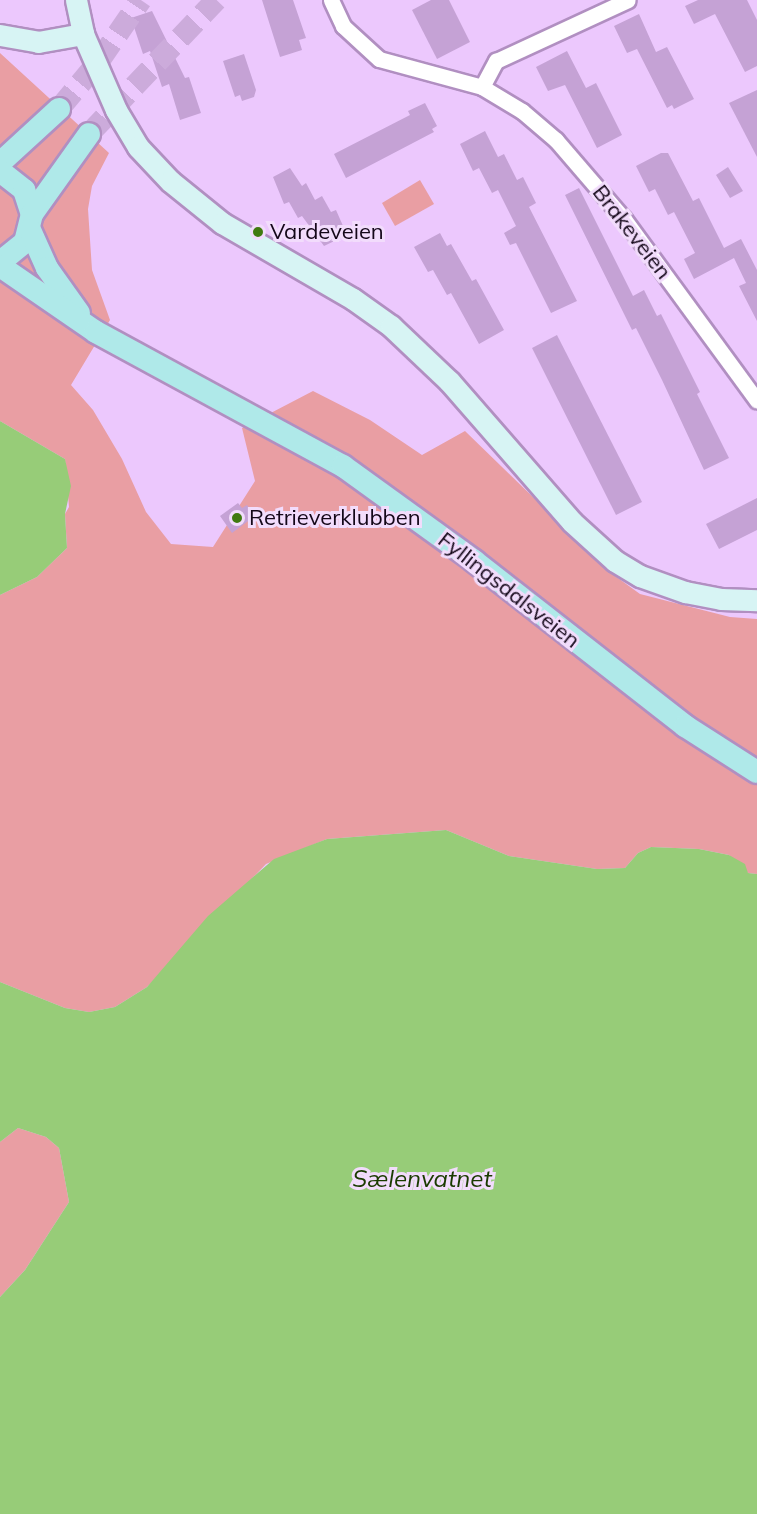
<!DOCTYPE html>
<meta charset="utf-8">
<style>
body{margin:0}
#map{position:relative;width:757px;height:1514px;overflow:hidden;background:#ecc8fd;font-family:Mulish,sans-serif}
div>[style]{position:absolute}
.green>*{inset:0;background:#e99ea3}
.water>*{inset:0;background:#97cc78}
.building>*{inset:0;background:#c5a2d5}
.primary-tunnel>*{height:22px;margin-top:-11px;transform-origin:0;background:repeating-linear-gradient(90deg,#ccabdb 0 22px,transparent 0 33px)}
.roads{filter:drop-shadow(2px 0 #b18fc1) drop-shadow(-2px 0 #b18fc1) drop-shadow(0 2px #b18fc1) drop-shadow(0 -2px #b18fc1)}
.minor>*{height:15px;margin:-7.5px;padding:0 7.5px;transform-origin:7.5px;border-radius:7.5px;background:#fff}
.secondary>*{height:21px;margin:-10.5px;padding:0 10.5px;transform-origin:10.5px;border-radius:10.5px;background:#d7f4f4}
.primary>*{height:22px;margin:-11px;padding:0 11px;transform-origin:11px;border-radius:11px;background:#afe9e9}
.dots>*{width:16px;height:16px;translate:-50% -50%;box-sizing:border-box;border:3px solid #f2dcfc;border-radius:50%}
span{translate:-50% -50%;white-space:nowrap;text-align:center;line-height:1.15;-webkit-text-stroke:6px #f2dcfc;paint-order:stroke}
.poi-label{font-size:22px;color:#140719}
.left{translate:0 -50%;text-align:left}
.street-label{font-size:22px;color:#140719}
.water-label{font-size:24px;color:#1a3b00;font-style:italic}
</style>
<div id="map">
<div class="green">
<div style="clip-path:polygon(0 53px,109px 153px,92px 186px,88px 209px,92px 270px,110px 320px,71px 385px,93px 410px,122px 459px,146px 512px,171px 544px,213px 547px,255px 481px,242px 428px,313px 391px,370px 420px,422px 455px,465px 431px,611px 573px,640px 594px,730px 617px,757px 619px,757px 874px,748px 873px,729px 855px,699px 849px,651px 847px,638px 853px,625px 868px,597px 869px,509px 856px,446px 830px,327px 839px,266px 864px,147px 987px,115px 1007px,89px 1012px,65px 1008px,0 982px,0 595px,37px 577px,67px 548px,65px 514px,69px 507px,65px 459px,0 421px)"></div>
<div style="clip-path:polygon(420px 180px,434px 204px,395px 226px,382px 203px)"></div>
<div style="clip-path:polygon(18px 1128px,46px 1137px,59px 1148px,69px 1202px,25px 1270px,0 1297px,0 1142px)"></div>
</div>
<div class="water">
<div style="clip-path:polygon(0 421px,65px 459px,71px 486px,65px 514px,67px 548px,37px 577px,0 595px)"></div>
<div style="clip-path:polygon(446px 830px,509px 856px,597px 869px,625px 868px,638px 853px,651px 847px,699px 849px,729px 855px,745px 864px,748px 873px,757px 874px,757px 1514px,0 1514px,0 1297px,25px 1270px,69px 1202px,59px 1148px,46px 1137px,18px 1128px,0 1142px,0 982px,65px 1008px,89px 1012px,115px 1007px,147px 987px,208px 916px,274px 859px,327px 839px)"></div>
</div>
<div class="building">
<div style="clip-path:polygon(262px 0,293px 0,306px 38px,299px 40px,302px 50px,280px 57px)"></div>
<div style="clip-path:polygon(431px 0,449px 0,470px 42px,437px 59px,412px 10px)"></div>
<div style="clip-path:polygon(698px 0,747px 0,757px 20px,757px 66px,745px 72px,715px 14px,694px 24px,685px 6px)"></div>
<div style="clip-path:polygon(152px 11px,185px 78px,189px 77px,201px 113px,180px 120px,169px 84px,162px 87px,150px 51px,143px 54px,131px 18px)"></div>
<div style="clip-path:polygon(639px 14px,656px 52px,667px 47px,694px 99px,674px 109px,672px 105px,667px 108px,637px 49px,627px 53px,614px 26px)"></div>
<div style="clip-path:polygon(567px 51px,586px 88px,596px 83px,622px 135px,597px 148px,565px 85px,548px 91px,536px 67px)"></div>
<div style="clip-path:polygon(244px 54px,256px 90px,254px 97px,242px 101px,240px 95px,235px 97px,223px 61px)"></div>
<div style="clip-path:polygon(757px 90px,757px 157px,729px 103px)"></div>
<div style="clip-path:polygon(425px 103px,437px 126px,432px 129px,434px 132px,346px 178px,334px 154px,410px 115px,408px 111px)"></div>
<div style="clip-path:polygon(485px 131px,498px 157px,504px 154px,517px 180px,523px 177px,536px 203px,529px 207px,577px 301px,551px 313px,516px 243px,510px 245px,504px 233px,516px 226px,498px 190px,492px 193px,479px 168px,473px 171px,460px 144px)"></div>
<div style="clip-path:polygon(661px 153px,668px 153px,693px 201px,699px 198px,724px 248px,741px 239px,757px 270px,757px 321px,739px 286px,746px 283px,734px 258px,694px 279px,684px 259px,695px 253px,674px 212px,668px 215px,655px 189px,649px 192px,636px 166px)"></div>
<div style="clip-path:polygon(728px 167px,743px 191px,730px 198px,716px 175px)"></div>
<div style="clip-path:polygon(290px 168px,302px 186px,306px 183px,315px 200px,322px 196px,331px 212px,336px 210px,347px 235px,324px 246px,302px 216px,298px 218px,289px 202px,284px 204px,273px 177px)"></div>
<div style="clip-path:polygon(579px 188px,633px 296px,644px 290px,657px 316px,661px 314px,700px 392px,697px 394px,729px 458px,704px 470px,662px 380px,636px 328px,632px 330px,565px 195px)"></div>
<div style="clip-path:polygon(440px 233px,447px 246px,451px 244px,472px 281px,476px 279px,504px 330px,479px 344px,451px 293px,447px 295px,433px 270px,428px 272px,414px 247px)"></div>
<div style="clip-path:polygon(557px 335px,642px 502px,616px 515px,532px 348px)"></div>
<div style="clip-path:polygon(757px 498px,757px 530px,719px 549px,706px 524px)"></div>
<div style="clip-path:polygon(238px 503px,242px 508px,247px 505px,255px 516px,232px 533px,220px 516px)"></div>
</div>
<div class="primary-tunnel">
<div style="left:59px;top:109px;width:62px;rotate:-50.2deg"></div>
<div style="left:99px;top:61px;width:74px;rotate:-55.5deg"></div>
<div style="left:89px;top:134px;width:185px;rotate:-46.5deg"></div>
</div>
<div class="roads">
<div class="minor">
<div style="left:331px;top:0;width:29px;rotate:65deg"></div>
<div style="left:343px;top:26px;width:49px;rotate:42.5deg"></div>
<div style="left:379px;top:59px;width:107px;rotate:15.2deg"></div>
<div style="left:482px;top:87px;width:47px;rotate:31deg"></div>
<div style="left:522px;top:111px;width:45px;rotate:40.5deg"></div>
<div style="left:556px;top:140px;width:104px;rotate:49.3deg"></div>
<div style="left:624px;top:219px;width:225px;rotate:53.8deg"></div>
<div style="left:482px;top:87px;width:30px;rotate:-62deg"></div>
<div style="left:496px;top:61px;width:145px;rotate:-24.8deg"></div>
</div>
<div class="secondary">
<div style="left:76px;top:0;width:35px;rotate:78deg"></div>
<div style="left:83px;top:34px;width:83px;rotate:66.5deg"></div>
<div style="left:116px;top:110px;width:43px;rotate:59.3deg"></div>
<div style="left:138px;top:147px;width:47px;rotate:46.7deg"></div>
<div style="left:170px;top:181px;width:67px;rotate:38.9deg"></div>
<div style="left:222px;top:223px;width:151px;rotate:30.1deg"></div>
<div style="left:353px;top:299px;width:47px;rotate:35.4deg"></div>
<div style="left:391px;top:326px;width:80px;rotate:43.5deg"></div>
<div style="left:449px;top:381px;width:187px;rotate:48.9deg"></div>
<div style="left:572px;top:522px;width:58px;rotate:42.2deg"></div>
<div style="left:615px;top:561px;width:29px;rotate:31deg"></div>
<div style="left:640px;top:576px;width:48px;rotate:19.6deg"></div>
<div style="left:685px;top:592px;width:37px;rotate:11deg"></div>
<div style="left:721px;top:599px;width:36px;rotate:2deg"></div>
<div style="left:0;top:35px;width:39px;rotate:10deg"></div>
<div style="left:38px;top:42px;width:46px;rotate:-10.1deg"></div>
</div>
<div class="primary">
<div style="left:0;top:163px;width:80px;rotate:-42.5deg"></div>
<div style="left:0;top:171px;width:31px;rotate:38deg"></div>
<div style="left:24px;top:190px;width:25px;rotate:72deg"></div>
<div style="left:32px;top:214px;width:29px;rotate:104deg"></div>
<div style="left:25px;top:242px;width:32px;rotate:141deg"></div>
<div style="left:32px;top:214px;width:98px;rotate:-54.5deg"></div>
<div style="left:30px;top:230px;width:42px;rotate:65.9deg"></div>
<div style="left:47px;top:268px;width:55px;rotate:54.6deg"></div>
<div style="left:0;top:266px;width:116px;rotate:34.5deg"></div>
<div style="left:96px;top:332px;width:281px;rotate:28.5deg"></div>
<div style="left:343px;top:466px;width:162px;rotate:35.9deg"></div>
<div style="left:474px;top:561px;width:268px;rotate:38deg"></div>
<div style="left:685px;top:726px;width:85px;rotate:32.6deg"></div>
</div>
</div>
<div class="dots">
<div style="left:258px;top:232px;background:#407a10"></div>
<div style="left:237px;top:518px;background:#407a10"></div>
</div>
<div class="poi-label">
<span class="left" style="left:270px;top:232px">Vardeveien</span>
<span class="left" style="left:249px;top:518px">Retrieverklubben</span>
</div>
<div class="street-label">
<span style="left:632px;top:232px;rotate:52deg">Brakeveien</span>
<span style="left:509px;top:590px;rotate:38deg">Fyllingsdalsveien</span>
</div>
<div class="water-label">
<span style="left:422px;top:1179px">Sælenvatnet</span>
</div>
</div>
